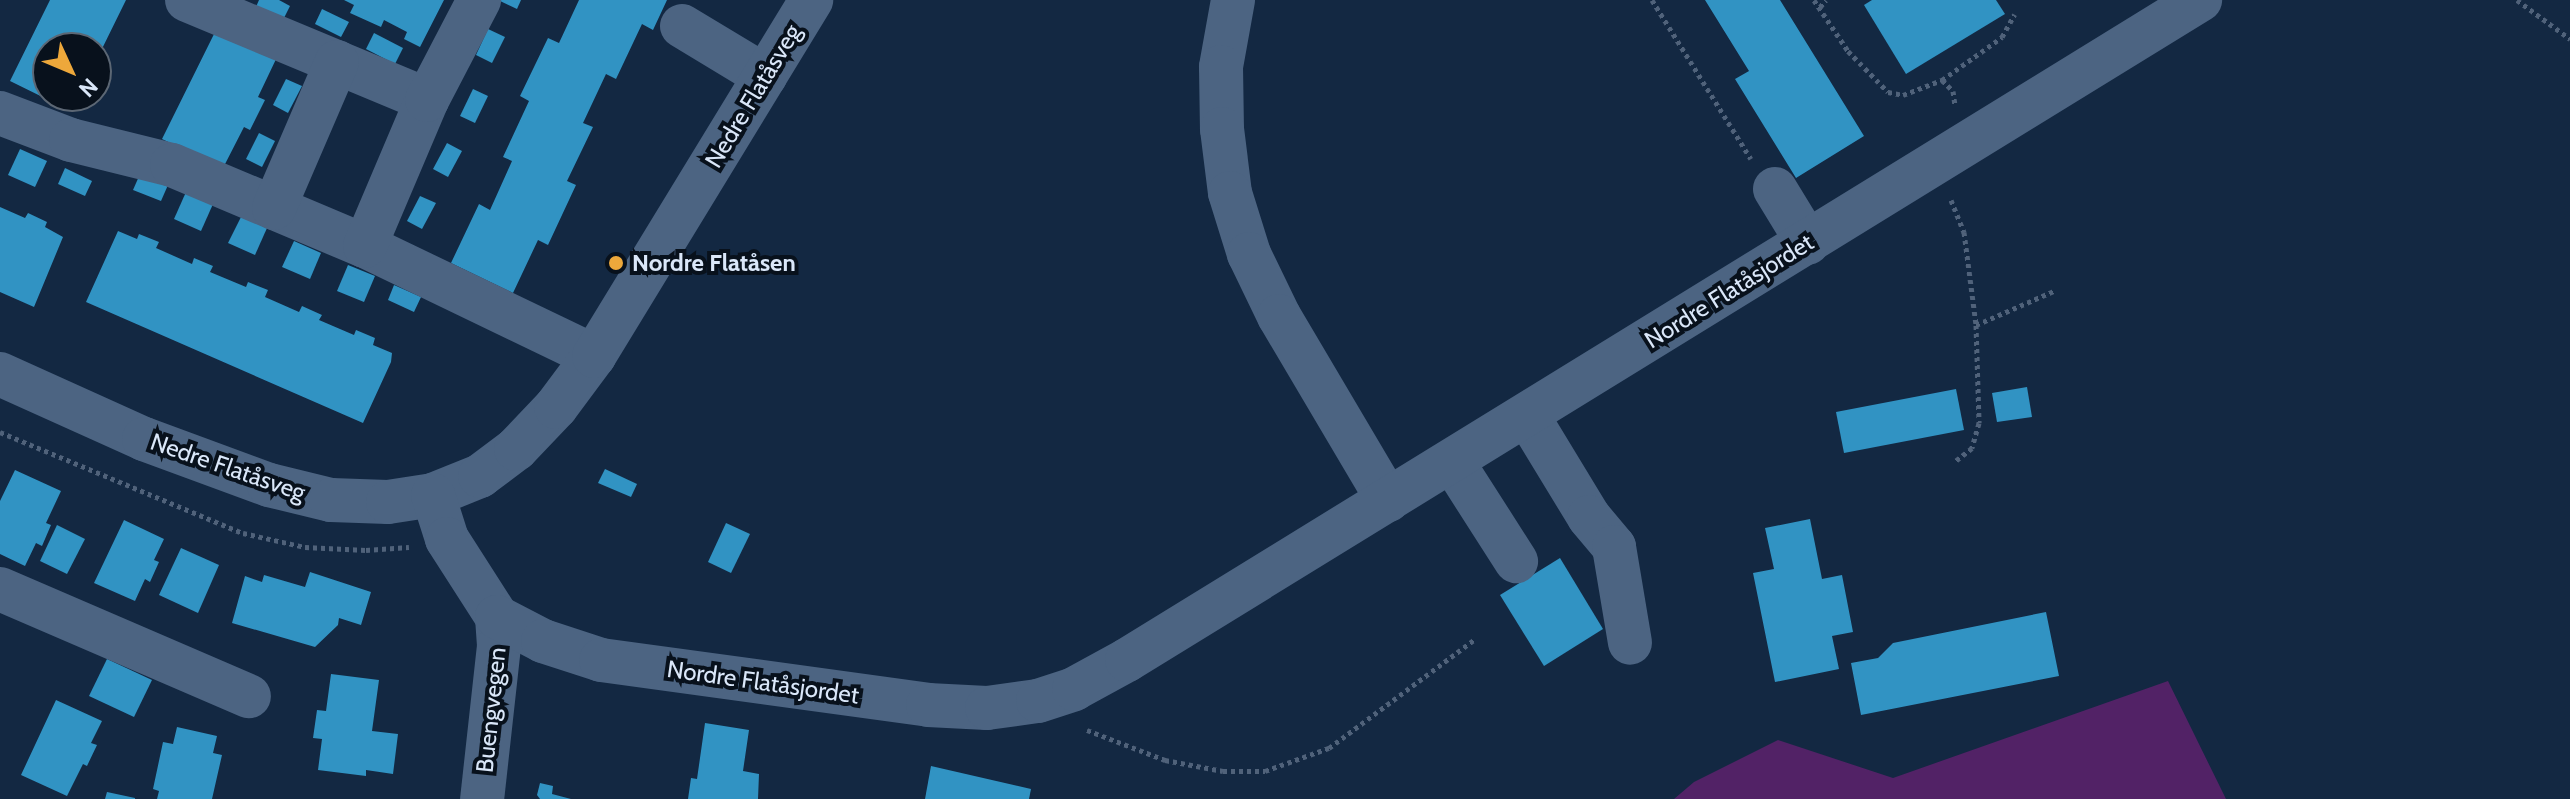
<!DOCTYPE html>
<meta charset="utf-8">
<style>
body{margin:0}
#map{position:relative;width:2570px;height:799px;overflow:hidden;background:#132842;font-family:Cabin,sans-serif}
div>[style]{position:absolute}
.green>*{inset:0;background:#522266}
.building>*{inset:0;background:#3193c3}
.path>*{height:5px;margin-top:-2.5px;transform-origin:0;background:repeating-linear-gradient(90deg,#50627a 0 4px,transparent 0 8px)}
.minor>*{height:44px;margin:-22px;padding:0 22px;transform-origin:22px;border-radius:22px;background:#4c6482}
.dots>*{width:22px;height:22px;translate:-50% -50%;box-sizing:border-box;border:4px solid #08111c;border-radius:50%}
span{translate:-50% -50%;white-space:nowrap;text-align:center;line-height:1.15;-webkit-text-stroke:8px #08111c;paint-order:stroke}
.street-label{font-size:24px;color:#dae7f9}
.poi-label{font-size:24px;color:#dae7f9;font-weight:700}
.left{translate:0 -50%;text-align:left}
.north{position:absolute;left:32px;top:32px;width:80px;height:80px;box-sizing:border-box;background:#08111c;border:2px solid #5c6774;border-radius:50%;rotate:134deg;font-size:22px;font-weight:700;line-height:32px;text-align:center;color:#dae7f9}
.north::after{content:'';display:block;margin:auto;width:28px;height:36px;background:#eda83b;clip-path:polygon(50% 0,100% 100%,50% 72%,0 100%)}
</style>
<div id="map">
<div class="green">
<div style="clip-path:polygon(2168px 681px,2226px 799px,1674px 799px,1694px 782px,1778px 740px,1893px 778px)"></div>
</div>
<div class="building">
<div style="clip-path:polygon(50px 0,126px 0,96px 61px,96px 48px,48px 48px,48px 96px,79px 96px,71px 111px,10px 81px)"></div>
<div style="clip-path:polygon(259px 0,279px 0,290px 6px,282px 22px,255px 9px)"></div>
<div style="clip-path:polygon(344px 0,444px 0,420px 47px,404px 39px,407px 32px,384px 20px,381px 27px,350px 13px,354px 5px)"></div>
<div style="clip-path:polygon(498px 0,521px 0,517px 9px)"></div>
<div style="clip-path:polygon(579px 0,667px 0,653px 30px,642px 24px,616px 79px,606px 74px,583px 123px,593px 127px,567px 181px,576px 185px,548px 245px,538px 240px,513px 293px,451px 263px,479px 204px,490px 210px,512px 161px,503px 157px,529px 101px,520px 96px,548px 38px,559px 43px)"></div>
<div style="clip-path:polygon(1705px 0,1780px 0,1864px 136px,1796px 178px,1735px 79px,1749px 71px)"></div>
<div style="clip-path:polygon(1872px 0,1996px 0,2005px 14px,1906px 74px,1864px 5px)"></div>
<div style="clip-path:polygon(322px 9px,349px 22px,341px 37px,315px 24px)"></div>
<div style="clip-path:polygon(218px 26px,278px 55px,258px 97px,265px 100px,250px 130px,244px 127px,223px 168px,162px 139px)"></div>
<div style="clip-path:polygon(488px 29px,505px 37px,492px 63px,476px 55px)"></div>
<div style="clip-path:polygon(374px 33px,403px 48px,395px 64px,366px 49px)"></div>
<div style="clip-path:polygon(286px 79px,302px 86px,288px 113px,273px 105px)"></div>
<div style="clip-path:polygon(473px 89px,488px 96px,475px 123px,460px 116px)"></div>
<div style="clip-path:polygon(259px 133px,275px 141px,262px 167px,246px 159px)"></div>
<div style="clip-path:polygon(447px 143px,462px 151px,448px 177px,433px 169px)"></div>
<div style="clip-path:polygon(20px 149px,47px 161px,35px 187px,8px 175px)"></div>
<div style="clip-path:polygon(65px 168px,92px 181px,85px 196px,58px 184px)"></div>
<div style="clip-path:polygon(140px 174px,168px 185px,161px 201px,133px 190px)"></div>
<div style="clip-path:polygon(186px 192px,213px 204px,201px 231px,174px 219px)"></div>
<div style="clip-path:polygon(420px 196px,436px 203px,422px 229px,407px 221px)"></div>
<div style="clip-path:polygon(0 207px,25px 218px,28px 213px,47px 222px,45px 227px,63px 237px,34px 307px,0 292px)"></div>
<div style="clip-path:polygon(241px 217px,267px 228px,255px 255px,228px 243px)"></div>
<div style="clip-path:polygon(118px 231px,137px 239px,139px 234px,159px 242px,156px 248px,192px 264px,194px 258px,213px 266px,210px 272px,246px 287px,248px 282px,268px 290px,265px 297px,299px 312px,302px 306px,322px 315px,319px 320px,354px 335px,356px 330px,375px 338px,373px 345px,392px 353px,391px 362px,363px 423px,86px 302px)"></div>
<div style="clip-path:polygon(294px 241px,321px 253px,310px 279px,282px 267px)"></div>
<div style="clip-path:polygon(348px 265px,375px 276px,364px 302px,337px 291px)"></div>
<div style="clip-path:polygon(394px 285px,421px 297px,414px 312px,388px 300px)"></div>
<div style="clip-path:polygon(2027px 387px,2032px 417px,1997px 422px,1992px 393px)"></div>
<div style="clip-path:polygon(1956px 389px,1964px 430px,1844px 453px,1836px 412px)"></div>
<div style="clip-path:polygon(605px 469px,637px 484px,631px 497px,598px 483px)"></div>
<div style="clip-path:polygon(15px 470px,61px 491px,46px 523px,51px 525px,42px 546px,36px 543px,25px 566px,0 554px,0 501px)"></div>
<div style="clip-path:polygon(1810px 519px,1822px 579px,1842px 575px,1853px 632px,1832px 636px,1839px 669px,1775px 682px,1753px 573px,1774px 569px,1765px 528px)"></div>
<div style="clip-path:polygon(124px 520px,164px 539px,154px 560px,159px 562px,150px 582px,145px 579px,135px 601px,94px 583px)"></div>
<div style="clip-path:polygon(726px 523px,750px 534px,731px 573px,708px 562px)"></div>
<div style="clip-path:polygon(57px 525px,85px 539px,67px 574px,40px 561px)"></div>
<div style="clip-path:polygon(181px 548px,219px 565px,198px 613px,159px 595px)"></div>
<div style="clip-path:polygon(1560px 558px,1603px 629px,1544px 666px,1500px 595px)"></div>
<div style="clip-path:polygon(310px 572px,371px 592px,361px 625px,339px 618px,338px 625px,315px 647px,232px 623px,245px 576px,262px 582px,264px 575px,305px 587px)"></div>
<div style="clip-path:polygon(2046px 612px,2059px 676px,1861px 715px,1851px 663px,1878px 658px,1893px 643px)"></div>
<div style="clip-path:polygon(107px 659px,152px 680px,134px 717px,89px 696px)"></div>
<div style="clip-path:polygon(331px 674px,379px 680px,372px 731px,398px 734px,393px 774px,366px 770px,366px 776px,318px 770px,322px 739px,313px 738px,317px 710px,326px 711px)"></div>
<div style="clip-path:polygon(56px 700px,102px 721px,91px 743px,97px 745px,87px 766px,83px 764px,67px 796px,21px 775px)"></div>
<div style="clip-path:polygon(705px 723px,749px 730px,743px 771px,759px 774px,758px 799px,688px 799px,691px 778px,697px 779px)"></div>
<div style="clip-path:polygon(177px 727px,217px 736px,213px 753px,222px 755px,212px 799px,157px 799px,159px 791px,153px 789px,163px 742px,173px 744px)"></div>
<div style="clip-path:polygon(931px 766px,1031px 789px,1029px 799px,925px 799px)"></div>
<div style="clip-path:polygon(540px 783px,553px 786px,552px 794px,571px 799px,540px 799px,537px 795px)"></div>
<div style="clip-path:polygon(107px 792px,135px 798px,135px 799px,105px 799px)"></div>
</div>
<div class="path">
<div style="left:1652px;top:0;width:187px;rotate:58.1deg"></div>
<div style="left:1814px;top:0;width:61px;rotate:56.3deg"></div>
<div style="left:1848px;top:51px;width:57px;rotate:45.7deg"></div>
<div style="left:1888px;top:92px;width:15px;rotate:11deg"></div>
<div style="left:1903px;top:95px;width:42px;rotate:-21deg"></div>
<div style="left:1942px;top:80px;width:16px;rotate:45deg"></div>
<div style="left:1953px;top:91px;width:14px;rotate:82deg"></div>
<div style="left:2517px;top:0;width:66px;rotate:36.3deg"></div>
<div style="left:1820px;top:7px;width:9px;rotate:-49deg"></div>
<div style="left:1942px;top:80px;width:74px;rotate:-35.6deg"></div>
<div style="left:2002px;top:37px;width:26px;rotate:-61deg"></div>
<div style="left:1951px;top:200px;width:35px;rotate:68deg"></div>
<div style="left:1964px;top:232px;width:94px;rotate:82.6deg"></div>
<div style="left:1976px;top:325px;width:98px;rotate:88.2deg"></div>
<div style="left:1979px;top:423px;width:26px;rotate:106deg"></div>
<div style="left:1972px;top:448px;width:23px;rotate:142deg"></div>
<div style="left:1976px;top:325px;width:85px;rotate:-23.6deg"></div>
<div style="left:0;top:432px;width:263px;rotate:22.6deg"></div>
<div style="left:243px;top:533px;width:64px;rotate:12.7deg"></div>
<div style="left:305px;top:547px;width:61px;rotate:2.8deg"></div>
<div style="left:366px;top:550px;width:43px;rotate:-4deg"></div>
<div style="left:1087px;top:730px;width:84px;rotate:21deg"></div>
<div style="left:1165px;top:760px;width:59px;rotate:10.7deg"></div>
<div style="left:1223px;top:771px;width:42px"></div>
<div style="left:1265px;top:771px;width:68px;rotate:-19.8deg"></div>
<div style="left:1329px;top:748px;width:181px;rotate:-36.7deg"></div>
</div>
<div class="minor">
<div style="left:187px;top:0;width:260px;rotate:22.6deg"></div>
<div style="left:1233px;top:0;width:68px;rotate:100.2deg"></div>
<div style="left:1221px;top:67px;width:62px;rotate:89.1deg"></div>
<div style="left:1222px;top:129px;width:64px;rotate:82.9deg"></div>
<div style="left:1230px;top:193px;width:64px;rotate:72.7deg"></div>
<div style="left:1249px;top:254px;width:69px;rotate:64.2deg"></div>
<div style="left:1279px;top:316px;width:214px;rotate:59.4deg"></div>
<div style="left:682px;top:26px;width:97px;rotate:31.1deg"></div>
<div style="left:0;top:113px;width:76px;rotate:20.8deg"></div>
<div style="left:71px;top:140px;width:104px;rotate:13.9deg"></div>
<div style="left:172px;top:165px;width:209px;rotate:22.8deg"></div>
<div style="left:365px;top:246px;width:254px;rotate:25.7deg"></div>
<div style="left:1775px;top:189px;width:63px;rotate:58.6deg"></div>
<div style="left:274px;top:208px;width:159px;rotate:-66.7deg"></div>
<div style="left:365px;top:246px;width:159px;rotate:-67deg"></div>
<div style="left:427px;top:100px;width:113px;rotate:-62.5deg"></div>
<div style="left:0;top:374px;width:158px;rotate:24.3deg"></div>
<div style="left:144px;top:439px;width:133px;rotate:20.2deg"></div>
<div style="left:269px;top:485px;width:64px;rotate:13.6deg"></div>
<div style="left:331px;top:500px;width:57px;rotate:2deg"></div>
<div style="left:388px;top:502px;width:46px;rotate:-8.8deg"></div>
<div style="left:433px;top:495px;width:51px;rotate:-22deg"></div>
<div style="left:480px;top:476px;width:45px;rotate:-36.9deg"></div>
<div style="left:516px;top:449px;width:58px;rotate:-46.4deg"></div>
<div style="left:556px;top:407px;width:64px;rotate:-53.3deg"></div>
<div style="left:594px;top:356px;width:417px;rotate:-58.6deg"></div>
<div style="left:1527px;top:415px;width:119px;rotate:58.7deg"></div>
<div style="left:1589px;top:517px;width:39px;rotate:50deg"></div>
<div style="left:1614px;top:547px;width:97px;rotate:80.5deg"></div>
<div style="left:1452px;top:461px;width:119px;rotate:57.4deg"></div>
<div style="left:433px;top:495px;width:46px;rotate:72.3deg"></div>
<div style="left:447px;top:539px;width:93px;rotate:57.3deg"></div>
<div style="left:497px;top:617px;width:29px;rotate:86deg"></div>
<div style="left:499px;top:646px;width:154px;rotate:96.3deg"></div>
<div style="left:0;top:589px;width:271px;rotate:23.3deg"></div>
<div style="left:497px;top:617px;width:52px;rotate:27.6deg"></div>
<div style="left:543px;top:641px;width:61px;rotate:18.1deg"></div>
<div style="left:601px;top:660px;width:330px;rotate:7.8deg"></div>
<div style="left:928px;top:705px;width:59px;rotate:2.9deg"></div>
<div style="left:987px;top:708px;width:51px;rotate:-7.8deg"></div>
<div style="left:1038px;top:701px;width:38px;rotate:-18deg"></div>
<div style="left:1074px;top:689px;width:60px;rotate:-28.7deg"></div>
<div style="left:1127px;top:660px;width:1260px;rotate:-31.6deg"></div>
</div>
<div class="dots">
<div style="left:616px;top:263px;background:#eda83b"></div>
</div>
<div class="street-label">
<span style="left:753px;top:96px;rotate:-59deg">Nedre Flatåsveg</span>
<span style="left:1729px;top:291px;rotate:-32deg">Nordre Flatåsjordet</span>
<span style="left:228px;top:467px;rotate:19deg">Nedre Flatåsveg</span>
<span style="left:763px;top:682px;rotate:8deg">Nordre Flatåsjordet</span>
<span style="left:491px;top:710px;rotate:-84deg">Buengvegen</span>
</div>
<div class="poi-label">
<span class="left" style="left:632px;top:263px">Nordre Flatåsen</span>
</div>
<div class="north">N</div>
</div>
